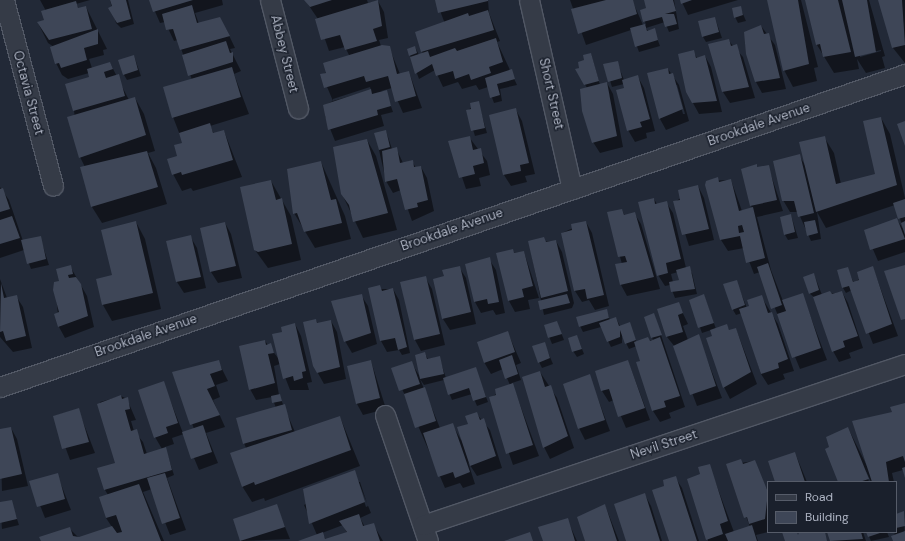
<!DOCTYPE html>
<style>
body{margin:0}
#map{position:relative;width:905px;height:541px;overflow:hidden;background:#222937;font-family:"DM Sans",sans-serif}
div>[style]{position:absolute}
.shadow>*{inset:0;background:#0007}
.building>*{inset:0;background:#3e4657}
.roads{filter:drop-shadow(1px 0 #525865) drop-shadow(-1px 0 #525865) drop-shadow(0 1px #525865) drop-shadow(0 -1px #525865)}
.minor>*{height:19px;margin:-9.5px;padding:0 9.5px;transform-origin:9.5px;border-radius:9.5px;background:#353b47}
span{translate:-50% -50%;white-space:nowrap;text-align:center;line-height:1.15;-webkit-text-stroke:3px #1a202c;paint-order:stroke}
.street-label{font-size:13px;color:#afb5c4}
.legend{position:absolute;left:767px;top:481px;width:130px;height:52px;box-sizing:border-box;background:#1a202c;border:1px solid #565c69;margin:0;padding:5px 7px;list-style:none;font-size:12px;color:#afb5c4}
.legend li{display:flex;align-items:center;gap:8px;height:20px}
.legend b{width:20px;border:1px solid #565c69}
</style>
<div id="map">
<div class="shadow">
<div style="clip-path:polygon(40px 0,90px 0,76px 4px,79px 9px,86px 7px,107px 49px,103px 50px,104px 55px,89px 59px,92px 68px,110px 63px,129px 100px,135px 98px,144px 114px,155px 151px,148px 153px,156px 168px,167px 204px,102px 223px,92px 207px,81px 168px,85px 167px,80px 157px,74px 111px,90px 77px,89px 73px,68px 79px,62px 75px,56px 63px,54px 47px,48px 43px,38px 23px,45px 21px,46px 11px)"></div>
<div style="clip-path:polygon(110px 0,128px 0,134px 24px,121px 28px,116px 23px)"></div>
<div style="clip-path:polygon(150px 0,222px 0,223px 5px,195px 13px,199px 24px,226px 29px,235px 48px,230px 49px,241px 71px,234px 74px,249px 114px,210px 126px,214px 134px,224px 131px,242px 177px,193px 191px,191px 188px,182px 191px,173px 174px,183px 143px,173px 117px,192px 80px,178px 40px,174px 41px,165px 22px,160px 23px)"></div>
<div style="clip-path:polygon(evenodd,305px 0,367px 0,368px 3px,378px 1px,384px 12px,388px 38px,379px 40px,382px 49px,389px 47px,400px 74px,409px 72px,422px 108px,403px 113px,392px 88px,381px 91px,386px 92px,393px 112px,381px 115px,384px 126px,335px 141px,325px 116px,328px 115px,325px 105px,333px 101px,322px 75px,350px 57px,345px 47px,329px 51px,318px 19px,305px 0,370px 87px,371px 90px,333px 101px,333px 99px,370px 87px)"></div>
<div style="clip-path:polygon(436px 0,488px 0,489px 13px,500px 41px,497px 42px,517px 85px,500px 89px,502px 101px,494px 103px,488px 87px,479px 90px,476px 85px,462px 89px,458px 82px,443px 87px,435px 70px,419px 79px,410px 55px,415px 47px,419px 55px,423px 54px,422px 51px,445px 24px)"></div>
<div style="clip-path:polygon(570px 0,632px 0,643px 25px,646px 25px,641px 10px,647px 8px,645px 0,674px 0,679px 29px,669px 32px,665px 22px,646px 28px,648px 31px,654px 30px,660px 46px,639px 52px,631px 30px,586px 45px)"></div>
<div style="clip-path:polygon(681px 0,738px 0,688px 15px)"></div>
<div style="clip-path:polygon(768px 0,801px 0,818px 67px,814px 68px,817px 81px,793px 87px,784px 70px)"></div>
<div style="clip-path:polygon(evenodd,806px 0,869px 0,885px 56px,882px 57px,885px 68px,866px 73px,857px 59px,859px 69px,834px 73px,817px 45px,806px 0,881px 50px,881px 51px,860px 57px,860px 55px,881px 50px)"></div>
<div style="clip-path:polygon(882px 0,905px 0,905px 63px,893px 48px)"></div>
<div style="clip-path:polygon(740px 7px,746px 21px,738px 23px,735px 17px)"></div>
<div style="clip-path:polygon(715px 18px,722px 38px,706px 42px,703px 37px)"></div>
<div style="clip-path:polygon(761px 26px,775px 45px,786px 89px,762px 93px,756px 82px,747px 54px)"></div>
<div style="clip-path:polygon(728px 40px,743px 57px,755px 98px,730px 103px,723px 92px,712px 44px)"></div>
<div style="clip-path:polygon(693px 51px,697px 58px,705px 56px,711px 67px,722px 112px,699px 114px,693px 103px,680px 55px)"></div>
<div style="clip-path:polygon(591px 54px,600px 85px,607px 83px,613px 94px,623px 147px,600px 153px,593px 142px,587px 88px,577px 70px)"></div>
<div style="clip-path:polygon(134px 56px,141px 76px,127px 80px,124px 75px)"></div>
<div style="clip-path:polygon(617px 62px,624px 80px,638px 77px,644px 88px,655px 131px,646px 133px,647px 138px,635px 142px,628px 130px,624px 84px,612px 87px,605px 65px)"></div>
<div style="clip-path:polygon(evenodd,668px 69px,679px 85px,689px 121px,666px 130px,660px 119px,668px 69px,675px 85px,677px 85px,685px 114px,683px 114px,675px 85px)"></div>
<div style="clip-path:polygon(478px 102px,487px 133px,475px 136px,467px 111px)"></div>
<div style="clip-path:polygon(516px 110px,522px 121px,535px 174px,525px 176px,527px 182px,511px 186px,504px 175px,491px 116px)"></div>
<div style="clip-path:polygon(881px 118px,890px 134px,905px 198px,905px 252px,878px 261px,865px 231px,897px 220px,904px 230px,895px 205px,826px 228px,817px 212px,821px 239px,811px 241px,798px 212px,790px 212px,783px 200px,799px 155px,806px 167px,824px 137px,834px 153px,841px 184px,877px 175px)"></div>
<div style="clip-path:polygon(386px 131px,392px 149px,396px 148px,403px 163px,412px 161px,416px 168px,421px 167px,427px 178px,434px 211px,412px 221px,401px 190px,393px 193px,386px 181px,379px 150px)"></div>
<div style="clip-path:polygon(469px 137px,487px 161px,490px 175px,479px 178px,481px 186px,466px 189px,450px 141px)"></div>
<div style="clip-path:polygon(367px 140px,376px 156px,397px 230px,363px 238px,342px 194px)"></div>
<div style="clip-path:polygon(321px 162px,345px 216px,351px 239px,315px 248px,294px 213px)"></div>
<div style="clip-path:polygon(768px 166px,783px 211px,757px 217px,771px 270px,783px 301px,802px 294px,827px 360px,800px 369px,760px 272px,754px 274px,744px 248px,728px 251px,721px 240px,707px 181px,731px 180px,742px 211px,753px 209px,751px 206px)"></div>
<div style="clip-path:polygon(271px 181px,291px 216px,301px 260px,268px 268px,255px 250px)"></div>
<div style="clip-path:polygon(698px 186px,704px 198px,714px 240px,689px 246px,675px 202px)"></div>
<div style="clip-path:polygon(0 187px,9px 200px,23px 241px,40px 237px,49px 265px,31px 269px,24px 250px,0 258px)"></div>
<div style="clip-path:polygon(evenodd,654px 199px,657px 204px,666px 202px,673px 213px,686px 268px,692px 273px,697px 294px,675px 298px,670px 285px,665px 286px,658px 275px,654px 199px,678px 272px,680px 280px,673px 282px,671px 274px,678px 272px)"></div>
<div style="clip-path:polygon(622px 210px,625px 216px,634px 213px,641px 224px,660px 289px,627px 296px,621px 285px,616px 265px,622px 264px,608px 213px)"></div>
<div style="clip-path:polygon(791px 215px,798px 238px,788px 240px,785px 235px)"></div>
<div style="clip-path:polygon(136px 222px,145px 239px,161px 309px,112px 321px,103px 305px)"></div>
<div style="clip-path:polygon(586px 222px,592px 233px,609px 306px,595px 310px,589px 300px,582px 302px,575px 291px,562px 233px)"></div>
<div style="clip-path:polygon(225px 223px,231px 234px,242px 278px,218px 283px,211px 272px,201px 229px)"></div>
<div style="clip-path:polygon(190px 236px,197px 248px,206px 288px,184px 293px,177px 282px)"></div>
<div style="clip-path:polygon(556px 241px,562px 252px,574px 303px,572px 308px,544px 315px,529px 242px)"></div>
<div style="clip-path:polygon(524px 252px,539px 298px,528px 300px,530px 309px,515px 312px,509px 301px,497px 254px)"></div>
<div style="clip-path:polygon(489px 259px,496px 270px,505px 313px,496px 315px,493px 310px,481px 313px,475px 302px,466px 264px)"></div>
<div style="clip-path:polygon(70px 266px,87px 296px,94px 327px,65px 338px,59px 327px,55px 283px,60px 282px)"></div>
<div style="clip-path:polygon(459px 267px,466px 278px,476px 324px,450px 330px,443px 319px,445px 277px)"></div>
<div style="clip-path:polygon(847px 268px,854px 283px,873px 268px,898px 336px,873px 344px,852px 290px,846px 293px,843px 288px,838px 271px)"></div>
<div style="clip-path:polygon(814px 274px,822px 295px,842px 292px,848px 303px,863px 348px,849px 353px,851px 358px,839px 362px,833px 351px,815px 298px,809px 293px)"></div>
<div style="clip-path:polygon(425px 277px,432px 289px,445px 345px,421px 351px,415px 340px)"></div>
<div style="clip-path:polygon(0 279px,7px 298px,16px 296px,23px 307px,32px 348px,13px 352px,0 337px)"></div>
<div style="clip-path:polygon(736px 281px,747px 308px,761px 296px,778px 324px,794px 371px,783px 374px,785px 379px,768px 385px,761px 374px,742px 313px,736px 315px,733px 310px)"></div>
<div style="clip-path:polygon(370px 289px,393px 289px,399px 300px,410px 353px,402px 355px,399px 350px,387px 352px,381px 341px)"></div>
<div style="clip-path:polygon(361px 295px,368px 306px,377px 344px,352px 353px,345px 341px)"></div>
<div style="clip-path:polygon(704px 295px,716px 329px,726px 325px,730px 331px,736px 329px,757px 384px,730px 399px,724px 387px,711px 330px,702px 333px,690px 300px)"></div>
<div style="clip-path:polygon(678px 303px,688px 324px,683px 326px,688px 340px,698px 336px,722px 398px,697px 406px,675px 347px,667px 337px)"></div>
<div style="clip-path:polygon(606px 310px,610px 320px,616px 318px,620px 326px,629px 323px,637px 343px,653px 340px,645px 317px,654px 314px,685px 407px,669px 413px,671px 418px,660px 422px,653px 411px,637px 363px,641px 361px,637px 346px,629px 349px,622px 335px,622px 343px,611px 347px,601px 327px,583px 332px,580px 326px)"></div>
<div style="clip-path:polygon(316px 320px,318px 324px,331px 321px,337px 332px,346px 379px,324px 384px,314px 366px)"></div>
<div style="clip-path:polygon(557px 322px,564px 340px,552px 344px,545px 326px)"></div>
<div style="clip-path:polygon(295px 324px,301px 336px,312px 382px,307px 383px,309px 390px,290px 390px,280px 364px,274px 366px,279px 395px,295px 432px,340px 417px,360px 466px,265px 501px,264px 498px,252px 502px,242px 486px,246px 448px,244px 443px,276px 408px,272px 397px,256px 400px,250px 389px,265px 341px,278px 358px,283px 333px)"></div>
<div style="clip-path:polygon(508px 333px,521px 363px,516px 365px,521px 380px,512px 383px,539px 456px,513px 465px,490px 398px,510px 385px,503px 369px,491px 374px,484px 362px)"></div>
<div style="clip-path:polygon(577px 336px,584px 354px,577px 357px,573px 351px)"></div>
<div style="clip-path:polygon(544px 343px,553px 364px,542px 368px,539px 362px)"></div>
<div style="clip-path:polygon(425px 354px,428px 359px,439px 357px,446px 378px,475px 368px,488px 402px,477px 406px,472px 394px,452px 400px,444px 380px,424px 385px,420px 379px,440px 428px,452px 424px,461px 440px,476px 413px,490px 430px,502px 468px,477px 476px,468px 462px,475px 484px,463px 488px,460px 483px,445px 488px,393px 368px,411px 362px,420px 377px)"></div>
<div style="clip-path:polygon(218px 361px,228px 381px,216px 385px,220px 397px,213px 400px,225px 427px,206px 433px,218px 463px,199px 470px,184px 434px,172px 438px,174px 444px,165px 447px,174px 475px,167px 478px,186px 530px,170px 535px,152px 489px,143px 492px,164px 541px,42px 541px,69px 528px,79px 538px,112px 527px,106px 518px,108px 495px,105px 490px,116px 463px,100px 402px,121px 396px,127px 399px,136px 420px,131px 421px,134px 431px,143px 442px,147px 454px,162px 449px,155px 437px,163px 382px,183px 433px,194px 429px,174px 373px)"></div>
<div style="clip-path:polygon(371px 361px,386px 409px,363px 415px,357px 404px)"></div>
<div style="clip-path:polygon(628px 361px,650px 420px,626px 428px,614px 400px,609px 402px,602px 391px)"></div>
<div style="clip-path:polygon(540px 372px,557px 398px,574px 448px,550px 459px,544px 447px)"></div>
<div style="clip-path:polygon(589px 375px,610px 431px,585px 440px,579px 428px)"></div>
<div style="clip-path:polygon(905px 404px,905px 476px,903px 470px,892px 473px,894px 482px,871px 482px,865px 469px,869px 482px,839px 482px,830px 448px,848px 428px,870px 472px,893px 412px)"></div>
<div style="clip-path:polygon(78px 409px,95px 453px,70px 460px,54px 416px)"></div>
<div style="clip-path:polygon(11px 428px,17px 439px,28px 486px,2px 491px,0 430px)"></div>
<div style="clip-path:polygon(795px 453px,807px 482px,776px 482px)"></div>
<div style="clip-path:polygon(754px 461px,768px 492px,768px 532px,756px 535px,758px 541px,708px 541px,701px 475px,709px 465px,734px 532px,750px 527px,727px 465px)"></div>
<div style="clip-path:polygon(evenodd,354px 471px,371px 513px,360px 518px,365px 527px,373px 524px,383px 541px,301px 541px,317px 535px,304px 505px,354px 471px,358px 482px,360px 482px,368px 506px,366px 507px,358px 482px,354px 471px,343px 525px,347px 533px,326px 540px,322px 533px,343px 525px)"></div>
<div style="clip-path:polygon(57px 474px,71px 510px,45px 518px,31px 482px)"></div>
<div style="clip-path:polygon(675px 477px,682px 488px,699px 541px,670px 541px,666px 487px)"></div>
<div style="clip-path:polygon(645px 495px,651px 506px,662px 541px,627px 541px)"></div>
<div style="clip-path:polygon(11px 501px,19px 525px,2px 529px,0 503px)"></div>
<div style="clip-path:polygon(276px 505px,290px 539px,241px 541px,234px 520px)"></div>
<div style="clip-path:polygon(605px 505px,619px 541px,587px 541px)"></div>
<div style="clip-path:polygon(904px 512px,905px 541px,894px 541px,896px 515px)"></div>
<div style="clip-path:polygon(567px 519px,577px 541px,544px 541px)"></div>
<div style="clip-path:polygon(828px 532px,863px 532px,866px 541px,831px 541px)"></div>
<div style="clip-path:polygon(867px 532px,887px 532px,889px 537px,871px 541px)"></div>
</div>
<div class="building">
<div style="clip-path:polygon(110px 0,126px 0,131px 19px,117px 23px,108px 8px,112px 6px)"></div>
<div style="clip-path:polygon(149px 0,193px 0,153px 12px)"></div>
<div style="clip-path:polygon(304px 0,332px 0,310px 7px)"></div>
<div style="clip-path:polygon(378px 0,382px 26px,373px 29px,377px 41px,345px 50px,340px 35px,321px 40px,315px 19px)"></div>
<div style="clip-path:polygon(435px 0,488px 0,488px 1px,438px 13px)"></div>
<div style="clip-path:polygon(606px 0,633px 0,637px 14px,578px 34px,571px 9px)"></div>
<div style="clip-path:polygon(644px 0,673px 0,676px 11px,665px 14px,674px 14px,677px 24px,665px 27px,662px 17px,643px 22px,640px 10px,646px 8px)"></div>
<div style="clip-path:polygon(680px 0,692px 0,681px 4px)"></div>
<div style="clip-path:polygon(767px 0,798px 0,809px 64px,783px 71px)"></div>
<div style="clip-path:polygon(805px 0,838px 0,851px 52px,823px 57px,820px 44px,816px 45px)"></div>
<div style="clip-path:polygon(842px 0,867px 0,876px 52px,855px 57px)"></div>
<div style="clip-path:polygon(878px 0,902px 0,905px 45px,892px 48px)"></div>
<div style="clip-path:polygon(76px 1px,78px 8px,86px 6px,92px 29px,49px 40px,37px 22px,44px 20px,41px 11px)"></div>
<div style="clip-path:polygon(192px 5px,197px 23px,220px 17px,230px 36px,180px 50px,173px 29px,166px 30px,162px 14px)"></div>
<div style="clip-path:polygon(741px 6px,743px 15px,734px 18px,732px 8px)"></div>
<div style="clip-path:polygon(488px 10px,494px 30px,421px 52px,415px 32px,468px 13px,469px 16px)"></div>
<div style="clip-path:polygon(715px 17px,719px 32px,702px 37px,698px 21px)"></div>
<div style="clip-path:polygon(645px 24px,647px 31px,655px 28px,658px 40px,635px 47px,630px 28px)"></div>
<div style="clip-path:polygon(761px 25px,764px 34px,769px 33px,780px 78px,755px 82px,746px 54px,744px 32px)"></div>
<div style="clip-path:polygon(98px 29px,98px 44px,84px 48px,87px 60px,61px 68px,59px 63px,55px 64px,50px 47px)"></div>
<div style="clip-path:polygon(496px 38px,503px 62px,489px 67px,491px 73px,471px 80px,469px 74px,455px 79px,453px 71px,436px 76px,432px 64px,415px 74px,410px 57px,428px 51px,430px 57px,455px 48px,457px 51px)"></div>
<div style="clip-path:polygon(729px 39px,731px 46px,737px 44px,749px 87px,722px 92px,708px 44px)"></div>
<div style="clip-path:polygon(226px 41px,230px 53px,233px 52px,233px 62px,188px 76px,182px 55px)"></div>
<div style="clip-path:polygon(382px 45px,390px 46px,397px 74px,409px 71px,416px 96px,395px 102px,388px 76px,366px 82px,364px 76px,324px 88px,320px 74px,326px 73px,323px 63px)"></div>
<div style="clip-path:polygon(415px 46px,417px 53px,409px 56px,407px 49px)"></div>
<div style="clip-path:polygon(694px 50px,696px 58px,705px 55px,717px 101px,692px 103px,686px 92px,678px 54px)"></div>
<div style="clip-path:polygon(591px 53px,599px 81px,584px 85px,575px 69px,579px 68px,578px 62px,584px 60px,583px 55px)"></div>
<div style="clip-path:polygon(134px 55px,138px 70px,123px 75px,118px 60px)"></div>
<div style="clip-path:polygon(618px 61px,622px 78px,608px 82px,603px 64px)"></div>
<div style="clip-path:polygon(110px 62px,113px 69px,104px 72px,106px 78px,119px 74px,125px 96px,73px 111px,65px 84px,89px 77px,87px 69px)"></div>
<div style="clip-path:polygon(232px 67px,241px 97px,172px 118px,163px 87px)"></div>
<div style="clip-path:polygon(668px 68px,669px 74px,673px 73px,683px 109px,659px 119px,647px 73px)"></div>
<div style="clip-path:polygon(512px 69px,515px 79px,497px 84px,500px 95px,490px 98px,485px 78px)"></div>
<div style="clip-path:polygon(638px 75px,650px 119px,640px 122px,642px 127px,627px 131px,616px 90px,624px 88px,622px 80px)"></div>
<div style="clip-path:polygon(607px 82px,617px 136px,592px 143px,582px 111px,580px 89px)"></div>
<div style="clip-path:polygon(371px 89px,372px 94px,387px 90px,391px 106px,377px 110px,378px 115px,328px 130px,323px 105px)"></div>
<div style="clip-path:polygon(135px 97px,146px 135px,79px 158px,67px 117px)"></div>
<div style="clip-path:polygon(479px 101px,485px 128px,471px 131px,466px 110px,471px 109px,470px 103px)"></div>
<div style="clip-path:polygon(516px 108px,529px 163px,520px 165px,521px 171px,503px 175px,489px 115px)"></div>
<div style="clip-path:polygon(881px 117px,897px 185px,816px 212px,799px 142px,825px 136px,836px 184px,875px 174px,863px 121px)"></div>
<div style="clip-path:polygon(905px 121px,905px 146px,897px 124px)"></div>
<div style="clip-path:polygon(210px 123px,213px 133px,224px 130px,233px 160px,182px 175px,181px 172px,172px 175px,167px 159px,177px 156px,174px 145px,182px 143px,179px 133px)"></div>
<div style="clip-path:polygon(386px 130px,390px 147px,379px 150px,374px 133px)"></div>
<div style="clip-path:polygon(470px 136px,473px 150px,481px 148px,484px 163px,473px 166px,475px 174px,459px 178px,448px 141px)"></div>
<div style="clip-path:polygon(367px 139px,388px 213px,353px 222px,349px 205px,341px 194px,333px 147px)"></div>
<div style="clip-path:polygon(397px 147px,400px 163px,413px 160px,414px 167px,421px 166px,428px 200px,417px 203px,418px 207px,405px 210px,397px 179px,385px 182px,382px 151px)"></div>
<div style="clip-path:polygon(147px 151px,158px 187px,91px 207px,80px 167px)"></div>
<div style="clip-path:polygon(800px 154px,814px 213px,798px 217px,794px 201px,782px 201px,773px 161px)"></div>
<div style="clip-path:polygon(321px 161px,331px 200px,336px 199px,342px 223px,304px 232px,297px 213px,293px 214px,287px 169px)"></div>
<div style="clip-path:polygon(757px 164px,757px 167px,769px 165px,777px 200px,750px 206px,741px 169px)"></div>
<div style="clip-path:polygon(evenodd,718px 177px,719px 182px,731px 179px,739px 211px,753px 207px,765px 258px,746px 263px,740px 236px,720px 240px,705px 185px,706px 181px,718px 177px,742px 225px,744px 232px,739px 233px,738px 226px,742px 225px)"></div>
<div style="clip-path:polygon(271px 180px,276px 200px,282px 198px,292px 244px,258px 252px,254px 250px,240px 187px)"></div>
<div style="clip-path:polygon(698px 185px,709px 229px,682px 235px,673px 201px,680px 200px,678px 190px)"></div>
<div style="clip-path:polygon(3px 188px,10px 209px,0 212px,0 189px)"></div>
<div style="clip-path:polygon(654px 198px,655px 204px,667px 201px,681px 259px,666px 263px,668px 273px,657px 276px,638px 202px)"></div>
<div style="clip-path:polygon(905px 199px,905px 217px,898px 219px,893px 203px)"></div>
<div style="clip-path:polygon(622px 209px,624px 215px,635px 212px,654px 277px,620px 285px,615px 264px,627px 262px,625px 256px,618px 257px,607px 212px)"></div>
<div style="clip-path:polygon(791px 214px,795px 232px,784px 235px,780px 217px)"></div>
<div style="clip-path:polygon(12px 216px,20px 238px,0 244px,0 220px)"></div>
<div style="clip-path:polygon(897px 218px,905px 239px,870px 250px,864px 230px)"></div>
<div style="clip-path:polygon(815px 220px,818px 233px,807px 236px,804px 222px)"></div>
<div style="clip-path:polygon(136px 221px,153px 293px,102px 305px,96px 279px,112px 275px,101px 230px)"></div>
<div style="clip-path:polygon(586px 221px,604px 295px,587px 299px,585px 289px,574px 291px,561px 233px,572px 230px,571px 224px)"></div>
<div style="clip-path:polygon(905px 221px,905px 235px,901px 223px)"></div>
<div style="clip-path:polygon(225px 222px,236px 266px,210px 272px,200px 228px)"></div>
<div style="clip-path:polygon(191px 235px,201px 277px,176px 282px,166px 241px)"></div>
<div style="clip-path:polygon(41px 236px,46px 259px,27px 264px,21px 240px)"></div>
<div style="clip-path:polygon(544px 237px,546px 242px,556px 240px,568px 291px,541px 298px,528px 241px)"></div>
<div style="clip-path:polygon(513px 249px,514px 253px,524px 251px,533px 286px,522px 289px,524px 297px,508px 301px,496px 253px)"></div>
<div style="clip-path:polygon(490px 257px,499px 302px,488px 304px,487px 299px,474px 302px,465px 264px)"></div>
<div style="clip-path:polygon(768px 263px,782px 305px,771px 309px,757px 267px)"></div>
<div style="clip-path:polygon(71px 265px,73px 274px,68px 275px,69px 278px,76px 277px,81px 284px,88px 316px,58px 327px,54px 314px,59px 312px,53px 290px,54px 282px,59px 281px,56px 269px)"></div>
<div style="clip-path:polygon(905px 265px,905px 319px,901px 320px,884px 271px)"></div>
<div style="clip-path:polygon(460px 266px,471px 312px,442px 319px,433px 279px,444px 276px,442px 270px)"></div>
<div style="clip-path:polygon(690px 266px,695px 289px,671px 292px,669px 282px,679px 280px,676px 270px)"></div>
<div style="clip-path:polygon(873px 266px,892px 324px,866px 334px,849px 286px,842px 288px,837px 270px,848px 267px,853px 282px,859px 280px,857px 272px)"></div>
<div style="clip-path:polygon(814px 273px,819px 290px,809px 294px,803px 277px)"></div>
<div style="clip-path:polygon(426px 276px,440px 334px,414px 340px,400px 282px)"></div>
<div style="clip-path:polygon(737px 280px,745px 305px,732px 310px,723px 284px)"></div>
<div style="clip-path:polygon(1px 283px,4px 298px,17px 295px,26px 336px,6px 341px,3px 331px,0 332px)"></div>
<div style="clip-path:polygon(380px 285px,382px 291px,393px 288px,407px 347px,398px 350px,395px 338px,380px 341px,368px 288px)"></div>
<div style="clip-path:polygon(830px 291px,832px 294px,842px 291px,858px 336px,843px 341px,845px 347px,832px 352px,813px 297px)"></div>
<div style="clip-path:polygon(803px 293px,821px 348px,792px 358px,777px 314px,786px 311px,782px 300px)"></div>
<div style="clip-path:polygon(362px 294px,371px 333px,344px 342px,331px 301px)"></div>
<div style="clip-path:polygon(567px 294px,570px 303px,540px 310px,538px 301px)"></div>
<div style="clip-path:polygon(704px 294px,714px 323px,698px 328px,689px 300px)"></div>
<div style="clip-path:polygon(762px 295px,768px 313px,772px 312px,788px 359px,778px 363px,779px 368px,761px 374px,739px 309px,749px 306px,747px 300px)"></div>
<div style="clip-path:polygon(679px 302px,683px 313px,678px 315px,683px 332px,666px 337px,657px 309px)"></div>
<div style="clip-path:polygon(607px 309px,609px 318px,579px 327px,576px 317px)"></div>
<div style="clip-path:polygon(654px 313px,662px 335px,651px 338px,644px 317px)"></div>
<div style="clip-path:polygon(616px 317px,619px 326px,630px 322px,636px 340px,625px 344px,620px 330px,620px 337px,607px 342px,599px 323px)"></div>
<div style="clip-path:polygon(316px 319px,317px 323px,331px 320px,340px 367px,317px 373px,313px 366px,303px 322px)"></div>
<div style="clip-path:polygon(557px 321px,562px 334px,548px 338px,544px 325px)"></div>
<div style="clip-path:polygon(295px 323px,306px 371px,302px 372px,303px 378px,294px 381px,293px 376px,283px 379px,272px 334px,282px 332px,281px 327px)"></div>
<div style="clip-path:polygon(727px 324px,729px 330px,736px 328px,751px 372px,723px 388px,706px 338px,712px 336px,710px 330px)"></div>
<div style="clip-path:polygon(508px 331px,515px 352px,484px 363px,477px 342px)"></div>
<div style="clip-path:polygon(699px 334px,716px 386px,690px 395px,673px 346px)"></div>
<div style="clip-path:polygon(577px 335px,582px 349px,572px 352px,568px 338px)"></div>
<div style="clip-path:polygon(648px 337px,650px 341px,660px 337px,680px 396px,664px 401px,666px 407px,652px 411px,636px 362px,640px 361px,634px 342px)"></div>
<div style="clip-path:polygon(265px 340px,266px 345px,271px 343px,274px 353px,268px 354px,275px 383px,249px 390px,239px 346px)"></div>
<div style="clip-path:polygon(545px 342px,550px 358px,538px 363px,532px 346px)"></div>
<div style="clip-path:polygon(425px 352px,427px 359px,440px 356px,444px 374px,420px 379px,415px 355px)"></div>
<div style="clip-path:polygon(512px 355px,518px 374px,505px 379px,499px 360px)"></div>
<div style="clip-path:polygon(219px 360px,222px 370px,210px 374px,215px 386px,207px 389px,220px 415px,190px 425px,172px 372px)"></div>
<div style="clip-path:polygon(371px 360px,380px 398px,356px 404px,347px 366px)"></div>
<div style="clip-path:polygon(628px 360px,645px 408px,618px 417px,609px 389px,601px 391px,595px 371px)"></div>
<div style="clip-path:polygon(412px 361px,420px 384px,399px 391px,391px 368px)"></div>
<div style="clip-path:polygon(476px 367px,486px 397px,473px 401px,469px 388px,448px 395px,443px 378px)"></div>
<div style="clip-path:polygon(540px 371px,545px 387px,551px 385px,568px 436px,543px 448px,522px 377px)"></div>
<div style="clip-path:polygon(590px 374px,605px 420px,578px 429px,563px 384px)"></div>
<div style="clip-path:polygon(164px 381px,178px 423px,166px 427px,168px 433px,154px 438px,138px 390px)"></div>
<div style="clip-path:polygon(513px 383px,533px 445px,506px 454px,489px 397px,496px 395px,495px 389px)"></div>
<div style="clip-path:polygon(425px 387px,436px 421px,415px 428px,404px 394px)"></div>
<div style="clip-path:polygon(280px 394px,282px 401px,272px 403px,271px 396px)"></div>
<div style="clip-path:polygon(121px 395px,122px 399px,128px 397px,130px 409px,125px 410px,131px 431px,137px 429px,144px 454px,166px 447px,172px 470px,104px 490px,97px 468px,115px 463px,97px 404px)"></div>
<div style="clip-path:polygon(905px 403px,905px 462px,903px 456px,886px 462px,889px 482px,872px 482px,852px 421px,892px 412px,890px 407px)"></div>
<div style="clip-path:polygon(285px 404px,292px 430px,243px 444px,236px 418px)"></div>
<div style="clip-path:polygon(79px 408px,89px 442px,62px 449px,53px 416px)"></div>
<div style="clip-path:polygon(477px 412px,480px 420px,484px 418px,496px 456px,470px 466px,457px 427px,468px 424px,465px 416px)"></div>
<div style="clip-path:polygon(340px 416px,351px 450px,255px 485px,254px 482px,242px 487px,230px 453px)"></div>
<div style="clip-path:polygon(453px 423px,470px 472px,455px 478px,453px 472px,438px 477px,423px 433px)"></div>
<div style="clip-path:polygon(203px 425px,212px 452px,191px 459px,182px 432px)"></div>
<div style="clip-path:polygon(11px 427px,22px 474px,0 479px,0 429px)"></div>
<div style="clip-path:polygon(848px 427px,869px 479px,859px 482px,838px 482px,825px 449px,829px 447px,826px 437px)"></div>
<div style="clip-path:polygon(795px 452px,805px 482px,775px 482px,768px 461px)"></div>
<div style="clip-path:polygon(741px 459px,743px 464px,755px 460px,768px 492px,765px 519px,749px 524px,747px 517px,744px 518px,726px 464px)"></div>
<div style="clip-path:polygon(710px 464px,728px 521px,720px 524px,723px 534px,706px 540px,687px 479px,700px 474px,698px 467px)"></div>
<div style="clip-path:polygon(905px 467px,905px 478px,902px 468px)"></div>
<div style="clip-path:polygon(355px 470px,365px 502px,309px 524px,303px 489px)"></div>
<div style="clip-path:polygon(58px 473px,65px 499px,37px 507px,29px 481px)"></div>
<div style="clip-path:polygon(165px 473px,180px 518px,162px 524px,147px 478px)"></div>
<div style="clip-path:polygon(676px 476px,697px 541px,669px 541px,652px 490px,664px 486px,663px 480px)"></div>
<div style="clip-path:polygon(139px 484px,161px 541px,41px 541px,39px 537px,70px 527px,73px 536px,79px 537px,112px 526px,117px 533px,122px 532px,116px 515px,106px 518px,99px 497px)"></div>
<div style="clip-path:polygon(645px 493px,660px 541px,626px 541px,614px 504px)"></div>
<div style="clip-path:polygon(12px 500px,17px 519px,0 523px,0 502px)"></div>
<div style="clip-path:polygon(277px 504px,285px 527px,240px 541px,233px 519px)"></div>
<div style="clip-path:polygon(605px 504px,617px 541px,585px 541px,577px 517px)"></div>
<div style="clip-path:polygon(904px 511px,905px 526px,896px 528px,896px 514px)"></div>
<div style="clip-path:polygon(359px 514px,363px 526px,374px 523px,380px 541px,298px 541px,323px 532px,325px 539px,347px 532px,339px 521px)"></div>
<div style="clip-path:polygon(568px 518px,575px 541px,543px 541px,538px 527px)"></div>
<div style="clip-path:polygon(752px 525px,757px 541px,728px 541px,725px 534px)"></div>
<div style="clip-path:polygon(905px 531px,905px 541px,893px 541px,891px 536px)"></div>
<div style="clip-path:polygon(530px 532px,533px 541px,504px 541px)"></div>
<div style="clip-path:polygon(782px 532px,797px 532px,798px 535px,799px 532px,825px 532px,827px 541px,785px 541px)"></div>
<div style="clip-path:polygon(827px 532px,861px 532px,863px 539px,830px 541px)"></div>
<div style="clip-path:polygon(866px 532px,883px 532px,868px 537px)"></div>
</div>
<div class="roads">
<div class="minor">
<div style="left:4px;top:0;width:192px;rotate:75.2deg"></div>
<div style="left:270px;top:0;width:112px;rotate:75.5deg"></div>
<div style="left:529px;top:0;width:194px;rotate:77.2deg"></div>
<div style="left:0;top:387px;width:958px;rotate:-19.08deg"></div>
<div style="left:385px;top:415px;width:133px;rotate:71.2deg"></div>
<div style="left:423px;top:525px;width:508px;rotate:-18.47deg"></div>
</div>
</div>
<div class="street-label">
<span style="left:284px;top:54px;rotate:76deg">Abbey Street</span>
<span style="left:28px;top:93px;rotate:75deg">Octavia Street</span>
<span style="left:551px;top:94px;rotate:77deg">Short Street</span>
<span style="left:759px;top:125px;rotate:-19deg">Brookdale Avenue</span>
<span style="left:452px;top:230px;rotate:-19deg">Brookdale Avenue</span>
<span style="left:146px;top:336px;rotate:-19deg">Brookdale Avenue</span>
<span style="left:664px;top:445px;rotate:-18deg">Nevil Street</span>
</div>
<ul class="legend">
<li><b style="height:5px;background:#353b47"></b>Road</li>
<li><b style="height:11px;background:#3e4657"></b>Building</li>
</ul>
</div>
